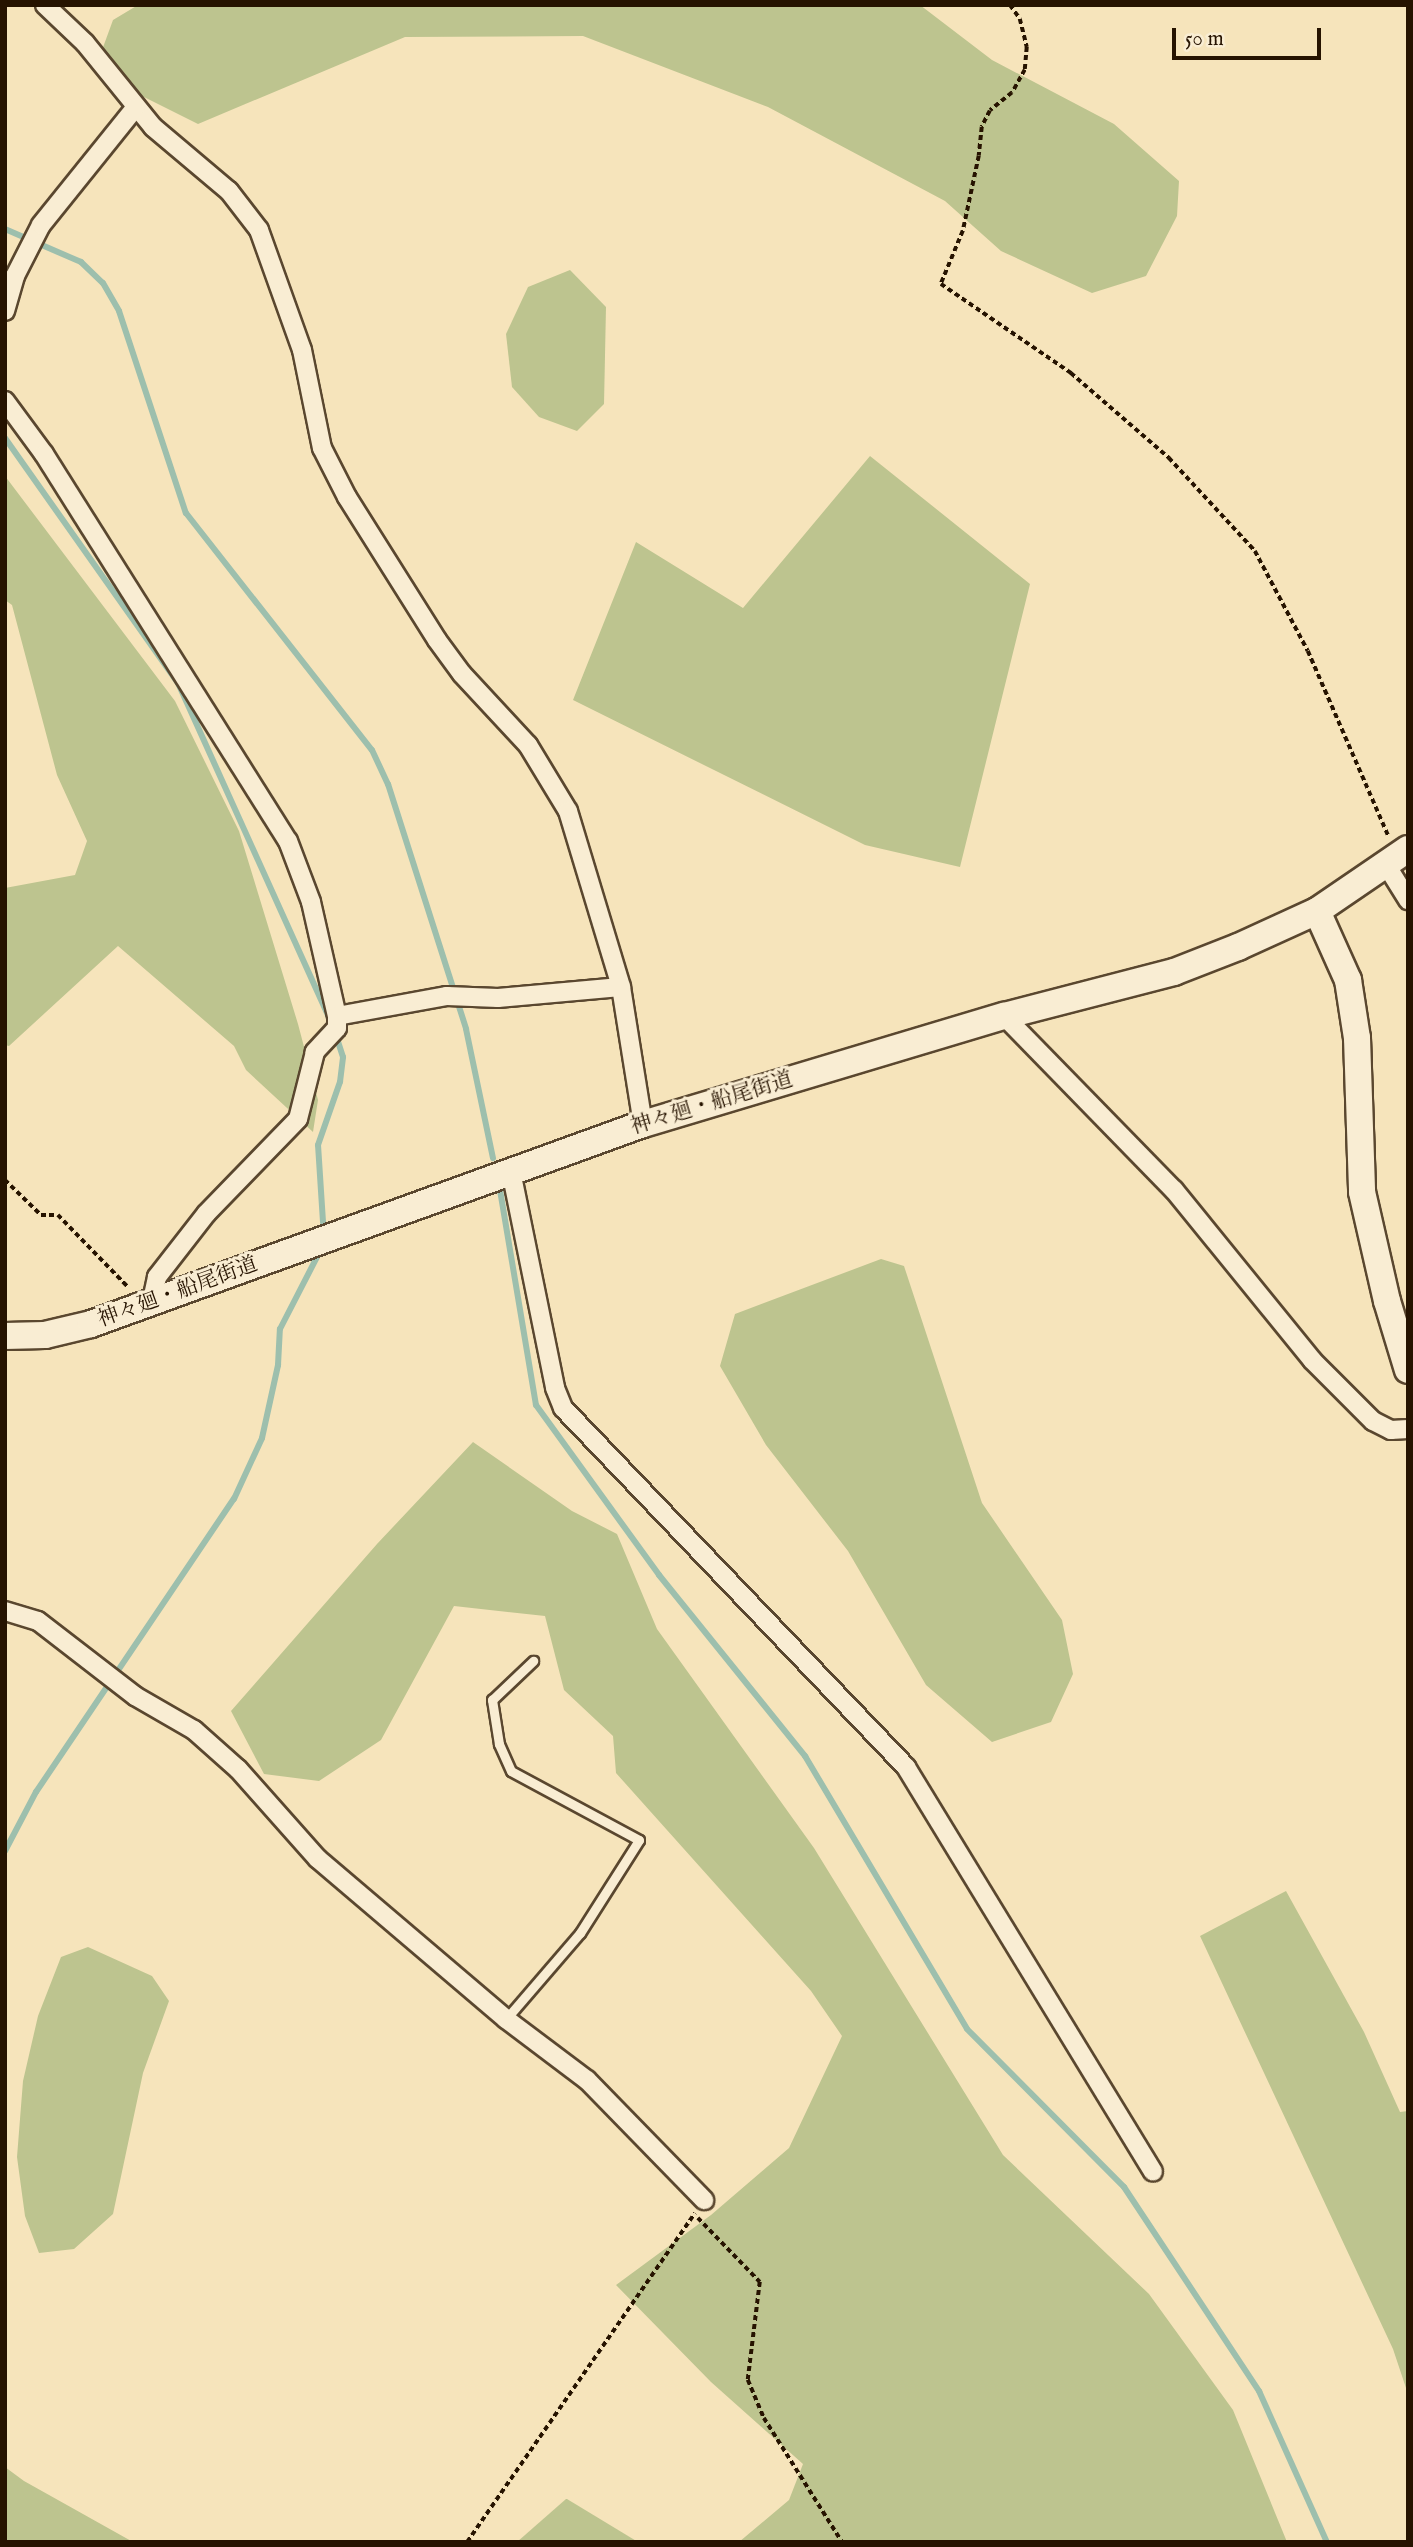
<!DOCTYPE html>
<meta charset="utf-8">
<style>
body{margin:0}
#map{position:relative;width:1413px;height:2547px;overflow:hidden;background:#f6e4bb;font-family:"IM FELL English","Noto Serif JP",serif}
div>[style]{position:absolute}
.green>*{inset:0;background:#bdc48f}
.stream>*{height:6px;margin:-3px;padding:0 3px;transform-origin:3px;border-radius:3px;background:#9dbfad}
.path>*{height:3.5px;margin-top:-1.75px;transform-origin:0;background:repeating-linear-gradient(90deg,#261300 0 5px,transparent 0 8.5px)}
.roads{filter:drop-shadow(2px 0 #5a472f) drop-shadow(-2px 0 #5a472f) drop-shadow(0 2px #5a472f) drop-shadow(0 -2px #5a472f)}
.lane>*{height:9px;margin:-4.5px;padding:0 4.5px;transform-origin:4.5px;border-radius:4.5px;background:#f9edd3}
.street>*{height:18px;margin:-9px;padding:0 9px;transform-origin:9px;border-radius:9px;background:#f9edd3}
.secondary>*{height:26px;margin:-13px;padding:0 13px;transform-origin:13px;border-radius:13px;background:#f9edd3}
span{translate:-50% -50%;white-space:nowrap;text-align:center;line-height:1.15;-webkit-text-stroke:6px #f9edd3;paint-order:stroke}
.street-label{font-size:21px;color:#261300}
.frame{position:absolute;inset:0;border:7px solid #261300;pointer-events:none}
.scale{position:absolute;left:1172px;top:28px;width:149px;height:32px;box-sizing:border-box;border:4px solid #261300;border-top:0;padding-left:9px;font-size:21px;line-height:24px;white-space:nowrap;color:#261300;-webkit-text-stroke:5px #f9edd3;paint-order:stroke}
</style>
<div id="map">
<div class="green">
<div style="clip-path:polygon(138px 5px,920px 5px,992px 60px,1114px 124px,1179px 181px,1177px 216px,1146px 276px,1092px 293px,1001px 251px,945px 201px,768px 107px,583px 36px,405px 37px,198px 124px,94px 72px,113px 20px)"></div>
<div style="clip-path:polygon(570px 270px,606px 307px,604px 404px,577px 431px,539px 417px,512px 387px,506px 334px,528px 287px)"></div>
<div style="clip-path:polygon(870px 456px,1030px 584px,960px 867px,865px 845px,573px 700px,636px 542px,743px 608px)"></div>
<div style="clip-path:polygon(5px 476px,175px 701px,239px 831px,298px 1024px,318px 1100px,313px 1132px,246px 1070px,234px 1046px,118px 946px,9px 1046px,5px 1045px,5px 888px,75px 875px,87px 841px,57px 775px,12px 605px,5px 600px)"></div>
<div style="clip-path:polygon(881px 1259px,904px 1266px,982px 1503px,1062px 1620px,1073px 1674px,1051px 1722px,992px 1742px,926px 1685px,848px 1551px,766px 1445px,720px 1366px,735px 1314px)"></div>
<div style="clip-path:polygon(473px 1442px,572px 1511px,617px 1534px,657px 1629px,814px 1848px,1003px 2155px,1149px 2294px,1233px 2410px,1287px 2542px,739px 2542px,789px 2500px,803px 2464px,711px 2382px,616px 2285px,711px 2215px,789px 2148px,842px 2036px,811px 1991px,616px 1773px,613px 1736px,564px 1690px,545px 1616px,454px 1606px,381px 1740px,319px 1781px,264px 1774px,231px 1711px,377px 1544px)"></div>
<div style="clip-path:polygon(1286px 1891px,1364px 2032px,1400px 2112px,1408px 2111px,1408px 2394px,1393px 2349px,1200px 1936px)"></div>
<div style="clip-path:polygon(88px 1947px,152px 1976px,169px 2001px,143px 2073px,113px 2214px,74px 2249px,39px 2253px,25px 2216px,17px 2157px,23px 2081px,38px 2016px,61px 1957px)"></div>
<div style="clip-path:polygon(5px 2467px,24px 2481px,133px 2542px,5px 2542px)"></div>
<div style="clip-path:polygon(566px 2499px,567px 2499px,638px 2542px,517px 2542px)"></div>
</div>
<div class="stream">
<div style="left:5px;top:229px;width:83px;rotate:23.5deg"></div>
<div style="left:81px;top:262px;width:30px;rotate:44deg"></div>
<div style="left:103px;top:283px;width:32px;rotate:60deg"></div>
<div style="left:119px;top:311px;width:213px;rotate:71.7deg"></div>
<div style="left:186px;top:513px;width:301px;rotate:51.9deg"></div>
<div style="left:372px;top:750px;width:38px;rotate:65deg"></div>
<div style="left:388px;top:784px;width:257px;rotate:72.3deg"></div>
<div style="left:466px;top:1029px;width:132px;rotate:78.2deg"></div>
<div style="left:5px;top:438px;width:300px;rotate:54.8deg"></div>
<div style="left:178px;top:683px;width:367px;rotate:65.7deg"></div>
<div style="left:500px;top:1190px;width:218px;rotate:80.5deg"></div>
<div style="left:536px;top:1405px;width:210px;rotate:54.1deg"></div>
<div style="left:659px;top:1575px;width:233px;rotate:51.1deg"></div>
<div style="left:805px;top:1756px;width:317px;rotate:59.3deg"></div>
<div style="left:967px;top:2029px;width:223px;rotate:45.2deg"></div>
<div style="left:1124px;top:2187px;width:245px;rotate:56.5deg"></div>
<div style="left:1259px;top:2391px;width:166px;rotate:65.8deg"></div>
<div style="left:323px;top:1222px;width:77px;rotate:-93.7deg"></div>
<div style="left:318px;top:1145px;width:67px;rotate:-70.8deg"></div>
<div style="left:340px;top:1082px;width:25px;rotate:-83deg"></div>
<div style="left:343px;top:1057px;width:25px;rotate:-108deg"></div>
<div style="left:5px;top:1851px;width:67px;rotate:-62.3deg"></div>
<div style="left:36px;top:1792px;width:354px;rotate:-56deg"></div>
<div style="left:234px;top:1499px;width:67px;rotate:-65.3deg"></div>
<div style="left:262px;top:1438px;width:75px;rotate:-77.6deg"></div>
<div style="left:278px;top:1365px;width:36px;rotate:-87deg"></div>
<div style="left:280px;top:1329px;width:85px;rotate:-62.8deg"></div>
</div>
<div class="path">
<div style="left:1010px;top:5px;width:17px;rotate:54deg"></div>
<div style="left:1020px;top:19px;width:29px;rotate:76deg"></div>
<div style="left:1027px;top:47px;width:23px;rotate:95deg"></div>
<div style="left:1025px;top:70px;width:26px;rotate:119deg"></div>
<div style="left:1012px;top:93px;width:28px;rotate:141deg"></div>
<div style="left:990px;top:111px;width:18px;rotate:117deg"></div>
<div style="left:982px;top:127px;width:29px;rotate:96deg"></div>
<div style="left:979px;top:156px;width:77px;rotate:102deg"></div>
<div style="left:963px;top:231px;width:57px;rotate:112.5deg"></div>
<div style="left:941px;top:284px;width:158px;rotate:34.4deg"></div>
<div style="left:1071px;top:373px;width:130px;rotate:40.9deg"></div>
<div style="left:1169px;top:458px;width:127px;rotate:47.2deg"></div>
<div style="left:1255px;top:551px;width:113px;rotate:62.1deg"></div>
<div style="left:1308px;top:651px;width:203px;rotate:66.5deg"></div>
<div style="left:5px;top:1180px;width:50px;rotate:44.2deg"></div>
<div style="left:41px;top:1215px;width:17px"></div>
<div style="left:58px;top:1215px;width:99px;rotate:45.8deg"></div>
<div style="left:698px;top:2218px;width:89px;rotate:45.9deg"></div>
<div style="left:760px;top:2282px;width:99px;rotate:97deg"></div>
<div style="left:748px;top:2380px;width:41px;rotate:67.2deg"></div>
<div style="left:764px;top:2418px;width:146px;rotate:57.8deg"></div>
<div style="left:467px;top:2542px;width:400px;rotate:-55.3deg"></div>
</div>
<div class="roads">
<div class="lane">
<div style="left:506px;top:2019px;width:113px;rotate:-49.3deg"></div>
<div style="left:580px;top:1933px;width:110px;rotate:-57.6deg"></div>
<div style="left:639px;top:1840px;width:145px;rotate:-151.7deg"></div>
<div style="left:511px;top:1771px;width:30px;rotate:-114deg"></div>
<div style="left:499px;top:1744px;width:45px;rotate:-99deg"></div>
<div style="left:492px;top:1700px;width:57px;rotate:-43.6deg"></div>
</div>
<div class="street">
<div style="left:45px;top:5px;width:55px;rotate:43.5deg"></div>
<div style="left:85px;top:43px;width:108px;rotate:51deg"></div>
<div style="left:153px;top:127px;width:99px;rotate:40.1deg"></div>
<div style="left:229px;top:191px;width:49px;rotate:52.4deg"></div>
<div style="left:259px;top:230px;width:127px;rotate:70.3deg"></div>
<div style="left:302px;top:350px;width:100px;rotate:78.5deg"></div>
<div style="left:322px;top:448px;width:55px;rotate:63deg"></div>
<div style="left:347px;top:497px;width:169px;rotate:57.8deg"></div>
<div style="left:437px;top:640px;width:42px;rotate:53.7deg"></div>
<div style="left:462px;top:674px;width:97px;rotate:47.1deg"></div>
<div style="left:528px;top:745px;width:77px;rotate:58.8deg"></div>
<div style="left:568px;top:811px;width:184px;rotate:73.2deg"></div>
<div style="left:621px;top:987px;width:139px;rotate:80.9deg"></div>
<div style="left:5px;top:311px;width:36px;rotate:-74deg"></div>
<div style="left:15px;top:276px;width:57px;rotate:-63deg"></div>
<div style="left:41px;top:225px;width:150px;rotate:-51.2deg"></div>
<div style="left:5px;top:401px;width:66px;rotate:53.7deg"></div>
<div style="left:44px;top:454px;width:457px;rotate:57.8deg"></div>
<div style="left:288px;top:841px;width:65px;rotate:69.3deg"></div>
<div style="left:311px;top:902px;width:117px;rotate:77.2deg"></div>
<div style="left:337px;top:1016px;width:12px;rotate:90deg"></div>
<div style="left:337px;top:1028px;width:33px;rotate:133deg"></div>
<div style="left:315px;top:1052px;width:69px;rotate:104.2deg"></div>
<div style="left:298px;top:1119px;width:132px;rotate:134.1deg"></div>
<div style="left:206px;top:1214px;width:80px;rotate:127.9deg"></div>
<div style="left:157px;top:1277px;width:24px;rotate:102deg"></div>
<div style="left:1385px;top:863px;width:44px;rotate:58.1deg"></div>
<div style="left:337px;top:1016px;width:112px;rotate:-10.3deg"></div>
<div style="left:447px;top:996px;width:51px;rotate:2.2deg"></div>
<div style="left:498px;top:998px;width:123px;rotate:-5.1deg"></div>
<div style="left:1004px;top:1016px;width:243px;rotate:45.7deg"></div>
<div style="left:1174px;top:1190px;width:219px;rotate:50.9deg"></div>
<div style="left:1312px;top:1360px;width:86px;rotate:45deg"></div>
<div style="left:1373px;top:1421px;width:20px;rotate:27deg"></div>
<div style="left:1391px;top:1430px;width:17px;rotate:-3deg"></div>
<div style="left:511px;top:1171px;width:221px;rotate:78.5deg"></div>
<div style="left:555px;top:1388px;width:22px;rotate:68deg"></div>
<div style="left:563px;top:1408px;width:497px;rotate:46.3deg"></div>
<div style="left:906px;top:1767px;width:474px;rotate:58.6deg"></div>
<div style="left:5px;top:1611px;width:34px;rotate:17deg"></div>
<div style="left:38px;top:1621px;width:123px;rotate:37.7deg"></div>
<div style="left:135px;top:1696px;width:68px;rotate:30deg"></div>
<div style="left:194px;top:1730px;width:59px;rotate:41.6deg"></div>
<div style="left:238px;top:1769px;width:120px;rotate:48.4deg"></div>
<div style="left:318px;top:1859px;width:247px;rotate:40.4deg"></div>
<div style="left:506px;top:2019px;width:101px;rotate:37deg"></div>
<div style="left:587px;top:2080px;width:168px;rotate:45.7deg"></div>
</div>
<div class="secondary">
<div style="left:1317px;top:911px;width:76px;rotate:65.8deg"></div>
<div style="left:1348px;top:980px;width:59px;rotate:81.2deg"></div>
<div style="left:1357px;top:1038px;width:154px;rotate:88.1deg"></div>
<div style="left:1362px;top:1192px;width:112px;rotate:77.1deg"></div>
<div style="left:1387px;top:1301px;width:72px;rotate:73.1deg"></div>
<div style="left:5px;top:1336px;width:40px;rotate:-1.4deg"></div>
<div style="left:45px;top:1335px;width:47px;rotate:-13.4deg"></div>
<div style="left:91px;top:1324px;width:587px;rotate:-19.92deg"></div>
<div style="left:643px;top:1124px;width:377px;rotate:-16.7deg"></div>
<div style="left:1004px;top:1016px;width:176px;rotate:-14.5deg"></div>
<div style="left:1174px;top:972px;width:69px;rotate:-21.3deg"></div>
<div style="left:1238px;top:947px;width:87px;rotate:-24.5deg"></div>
<div style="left:1317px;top:911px;width:110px;rotate:-34.3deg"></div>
</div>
</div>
<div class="street-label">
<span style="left:712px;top:1104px;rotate:-17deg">神々廻・船尾街道</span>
<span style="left:178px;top:1293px;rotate:-20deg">神々廻・船尾街道</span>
</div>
<div class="frame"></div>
<div class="scale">50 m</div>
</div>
